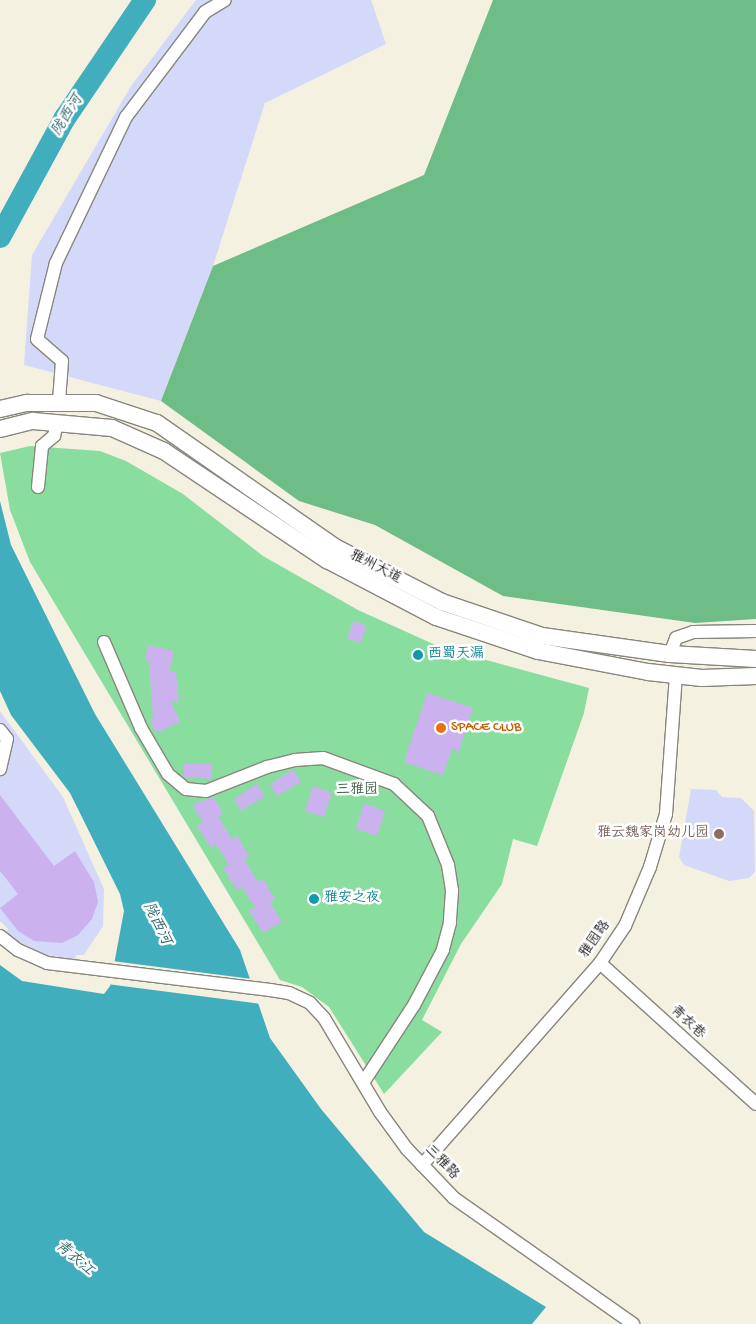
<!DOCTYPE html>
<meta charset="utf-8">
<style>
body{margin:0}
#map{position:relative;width:756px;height:1324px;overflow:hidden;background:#f5f1e1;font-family:"Gochi Hand","LXGW WenKai TC",sans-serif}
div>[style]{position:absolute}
.built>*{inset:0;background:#d4d8f9}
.green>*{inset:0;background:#88dd9f}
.forest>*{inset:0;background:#6ebc86}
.water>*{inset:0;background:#40aebd}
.pier>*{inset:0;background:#f5f1e1}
.river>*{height:22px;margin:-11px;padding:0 11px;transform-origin:11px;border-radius:11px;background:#40aebd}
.building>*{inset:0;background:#cbb2ef}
.roads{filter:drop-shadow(1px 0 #88867e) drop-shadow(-1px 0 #88867e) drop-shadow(0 1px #88867e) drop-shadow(0 -1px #88867e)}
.minor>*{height:12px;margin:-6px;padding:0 6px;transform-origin:6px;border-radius:6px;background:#fff}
.major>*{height:16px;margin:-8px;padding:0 8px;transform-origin:8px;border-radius:8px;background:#fff}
.dots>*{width:14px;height:14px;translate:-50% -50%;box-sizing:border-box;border:2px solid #fff;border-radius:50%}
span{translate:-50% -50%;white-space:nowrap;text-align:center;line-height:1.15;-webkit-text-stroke:5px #fff;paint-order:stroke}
.street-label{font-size:14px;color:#1c1c1c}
.culture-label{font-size:14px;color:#0d838f}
.left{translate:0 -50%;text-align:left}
.food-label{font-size:14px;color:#c56008}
.park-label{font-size:14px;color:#42604a}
.education-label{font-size:14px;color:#785e54}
.right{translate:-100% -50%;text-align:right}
.water-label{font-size:15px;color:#2e656c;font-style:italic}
</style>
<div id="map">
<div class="built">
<div style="clip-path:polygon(196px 0,371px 0,386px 44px,265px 103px,213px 266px,161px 401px,24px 365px,32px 255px,131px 86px)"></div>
<div style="clip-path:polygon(0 711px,63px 797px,104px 889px,103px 926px,84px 955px,76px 955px,75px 960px,47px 955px,19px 942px,6px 933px,8px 929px,0 921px)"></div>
<div style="clip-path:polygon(691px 789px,716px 790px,722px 797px,741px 798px,754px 811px,755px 872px,749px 878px,729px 881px,684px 865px,679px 857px)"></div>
</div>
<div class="green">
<div style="clip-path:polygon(30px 446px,100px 451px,126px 461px,183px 494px,263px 556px,358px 610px,442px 648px,589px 688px,584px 713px,537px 846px,513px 839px,502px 884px,461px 944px,422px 1020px,442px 1032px,384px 1094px,329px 1007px,302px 987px,280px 980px,30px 562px,10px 510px,0 453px)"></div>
</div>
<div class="forest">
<div style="clip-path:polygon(493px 0,756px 0,756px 619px,695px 623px,503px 596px,375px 525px,299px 501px,161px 401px,213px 266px,424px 175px)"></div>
</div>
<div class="water">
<div style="clip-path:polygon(0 501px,11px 545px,95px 714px,240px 950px,270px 1038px,321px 1109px,424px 1232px,546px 1307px,532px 1324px,0 1324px,0 965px,22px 981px,104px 994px,110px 986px,124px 911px,120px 894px,70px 793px,11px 715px,0 691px)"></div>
</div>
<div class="pier">
<div style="clip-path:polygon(112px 961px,252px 979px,261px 1004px,107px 984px)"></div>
</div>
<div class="river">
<div style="left:0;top:237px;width:136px;rotate:-61.4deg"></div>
<div style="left:65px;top:118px;width:143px;rotate:-55.9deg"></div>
</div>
<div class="building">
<div style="clip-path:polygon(354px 621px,367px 626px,360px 643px,347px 638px)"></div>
<div style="clip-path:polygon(148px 645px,174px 651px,169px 672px,176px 672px,179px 702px,171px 702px,180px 722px,156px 733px,150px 719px,153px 718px,149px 661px,145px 660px)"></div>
<div style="clip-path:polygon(427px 693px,473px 708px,459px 751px,452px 749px,443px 775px,404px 762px)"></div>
<div style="clip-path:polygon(212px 763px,212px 779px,184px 777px,184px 764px)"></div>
<div style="clip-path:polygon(293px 770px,301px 782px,277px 796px,270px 784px)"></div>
<div style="clip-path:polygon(257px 784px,265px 796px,241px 811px,234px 799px)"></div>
<div style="clip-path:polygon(313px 786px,332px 793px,324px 817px,305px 811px)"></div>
<div style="clip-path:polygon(0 795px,54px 866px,75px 851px,94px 882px,98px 902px,92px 919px,78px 935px,62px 943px,34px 941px,18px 931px,0 908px,18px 894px,0 871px)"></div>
<div style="clip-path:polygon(213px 797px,223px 813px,218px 817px,232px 839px,237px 836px,249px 856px,244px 859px,258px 882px,263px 879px,275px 899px,270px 902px,282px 922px,263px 933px,249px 911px,255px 907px,242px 887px,237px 890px,223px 868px,229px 865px,216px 844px,211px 848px,197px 826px,203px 822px,192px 805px)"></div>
<div style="clip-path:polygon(364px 803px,385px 811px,377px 836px,356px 829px)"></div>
</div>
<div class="roads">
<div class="minor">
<div style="left:59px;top:401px;width:40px;rotate:-85.7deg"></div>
<div style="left:62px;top:361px;width:33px;rotate:-139deg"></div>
<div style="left:37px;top:339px;width:78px;rotate:-76deg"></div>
<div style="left:56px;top:263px;width:162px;rotate:-64.4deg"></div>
<div style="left:126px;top:117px;width:131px;rotate:-53deg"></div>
<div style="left:205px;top:12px;width:23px;rotate:-31deg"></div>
<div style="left:38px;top:487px;width:41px;rotate:-84.4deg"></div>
<div style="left:42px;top:446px;width:16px;rotate:-40deg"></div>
<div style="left:54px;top:436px;width:13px;rotate:-77deg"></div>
<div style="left:104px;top:642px;width:94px;rotate:66.7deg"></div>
<div style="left:141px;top:728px;width:53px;rotate:59.6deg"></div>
<div style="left:168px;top:774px;width:23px;rotate:40deg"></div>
<div style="left:186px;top:789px;width:20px;rotate:6deg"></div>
<div style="left:206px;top:791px;width:66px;rotate:-21.5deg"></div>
<div style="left:267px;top:767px;width:29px;rotate:-14deg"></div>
<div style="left:295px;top:760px;width:28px;rotate:-4deg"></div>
<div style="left:323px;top:758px;width:76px;rotate:20.1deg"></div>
<div style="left:394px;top:784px;width:47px;rotate:43.3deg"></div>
<div style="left:428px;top:816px;width:53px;rotate:67.8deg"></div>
<div style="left:448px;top:865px;width:26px;rotate:81deg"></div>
<div style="left:452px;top:891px;width:32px;rotate:94deg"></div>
<div style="left:450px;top:923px;width:28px;rotate:105deg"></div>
<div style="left:443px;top:950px;width:62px;rotate:117.8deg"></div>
<div style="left:414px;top:1005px;width:93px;rotate:123.2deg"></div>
<div style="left:670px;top:654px;width:17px;rotate:-69deg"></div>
<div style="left:676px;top:638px;width:18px;rotate:-19deg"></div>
<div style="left:693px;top:632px;width:63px;rotate:-0.9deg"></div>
<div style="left:0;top:730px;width:11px;rotate:52deg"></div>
<div style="left:7px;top:739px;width:31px;rotate:103deg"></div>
<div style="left:0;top:936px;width:23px;rotate:38deg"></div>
<div style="left:18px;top:950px;width:32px;rotate:24deg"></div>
<div style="left:47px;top:963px;width:225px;rotate:6.9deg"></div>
<div style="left:270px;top:990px;width:19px;rotate:9deg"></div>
<div style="left:289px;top:993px;width:23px;rotate:25deg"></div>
<div style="left:310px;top:1003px;width:21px;rotate:47deg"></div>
<div style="left:324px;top:1018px;width:109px;rotate:59.2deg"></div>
<div style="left:380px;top:1112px;width:46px;rotate:53.9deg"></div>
<div style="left:407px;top:1149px;width:68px;rotate:46.2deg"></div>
<div style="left:454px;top:1198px;width:219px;rotate:35.1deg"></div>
<div style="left:600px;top:963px;width:210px;rotate:42.1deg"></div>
<div style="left:422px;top:1165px;width:269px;rotate:-48.6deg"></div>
<div style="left:600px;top:963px;width:45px;rotate:-56deg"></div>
<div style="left:625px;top:926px;width:64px;rotate:-67deg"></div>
<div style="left:650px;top:867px;width:55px;rotate:-73.2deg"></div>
<div style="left:666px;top:814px;width:139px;rotate:-85.9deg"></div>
</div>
<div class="major">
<div style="left:0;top:409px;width:28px;rotate:-13deg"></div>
<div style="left:27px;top:403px;width:69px"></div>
<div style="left:96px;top:403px;width:64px;rotate:18.2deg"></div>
<div style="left:157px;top:423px;width:217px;rotate:34.9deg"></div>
<div style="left:335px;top:547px;width:120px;rotate:27.2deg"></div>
<div style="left:442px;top:602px;width:106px;rotate:18.8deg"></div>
<div style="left:542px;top:636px;width:129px;rotate:8deg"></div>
<div style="left:670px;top:654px;width:86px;rotate:3.3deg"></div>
<div style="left:0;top:429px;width:34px;rotate:-14deg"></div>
<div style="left:33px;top:421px;width:79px;rotate:5.1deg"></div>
<div style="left:112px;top:428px;width:57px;rotate:23.9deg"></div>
<div style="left:164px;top:451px;width:196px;rotate:33.8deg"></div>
<div style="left:327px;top:560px;width:123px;rotate:27.6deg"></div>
<div style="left:436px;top:617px;width:108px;rotate:18.4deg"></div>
<div style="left:538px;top:651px;width:112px;rotate:10.8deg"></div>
<div style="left:648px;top:672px;width:54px;rotate:6.3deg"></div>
<div style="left:702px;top:678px;width:54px;rotate:-2.1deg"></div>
</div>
</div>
<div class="dots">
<div style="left:418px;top:655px;background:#0f9aa8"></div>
<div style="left:441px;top:728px;background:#e8710a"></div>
<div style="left:719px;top:834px;background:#8d6e63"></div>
<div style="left:314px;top:899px;background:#0f9aa8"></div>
</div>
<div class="street-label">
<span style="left:375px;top:568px;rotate:27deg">雅州大道</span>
<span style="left:596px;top:940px;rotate:-55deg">雅园路</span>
<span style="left:687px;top:1023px;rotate:43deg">青衣巷</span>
<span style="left:441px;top:1163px;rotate:46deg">三雅路</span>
</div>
<div class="culture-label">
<span class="left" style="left:428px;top:655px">西蜀天漏</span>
<span class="left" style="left:324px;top:899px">雅安之夜</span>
</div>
<div class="food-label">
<span class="left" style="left:451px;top:728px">SPACE CLUB</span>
</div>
<div class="park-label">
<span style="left:357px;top:791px">三雅园</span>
</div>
<div class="education-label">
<span class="right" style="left:709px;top:834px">雅云魏家岗幼儿园</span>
</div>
<div class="water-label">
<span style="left:68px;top:116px;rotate:-58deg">陇西河</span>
<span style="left:156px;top:924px;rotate:64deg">陇西河</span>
<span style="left:74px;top:1259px;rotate:41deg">青衣江</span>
</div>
</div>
